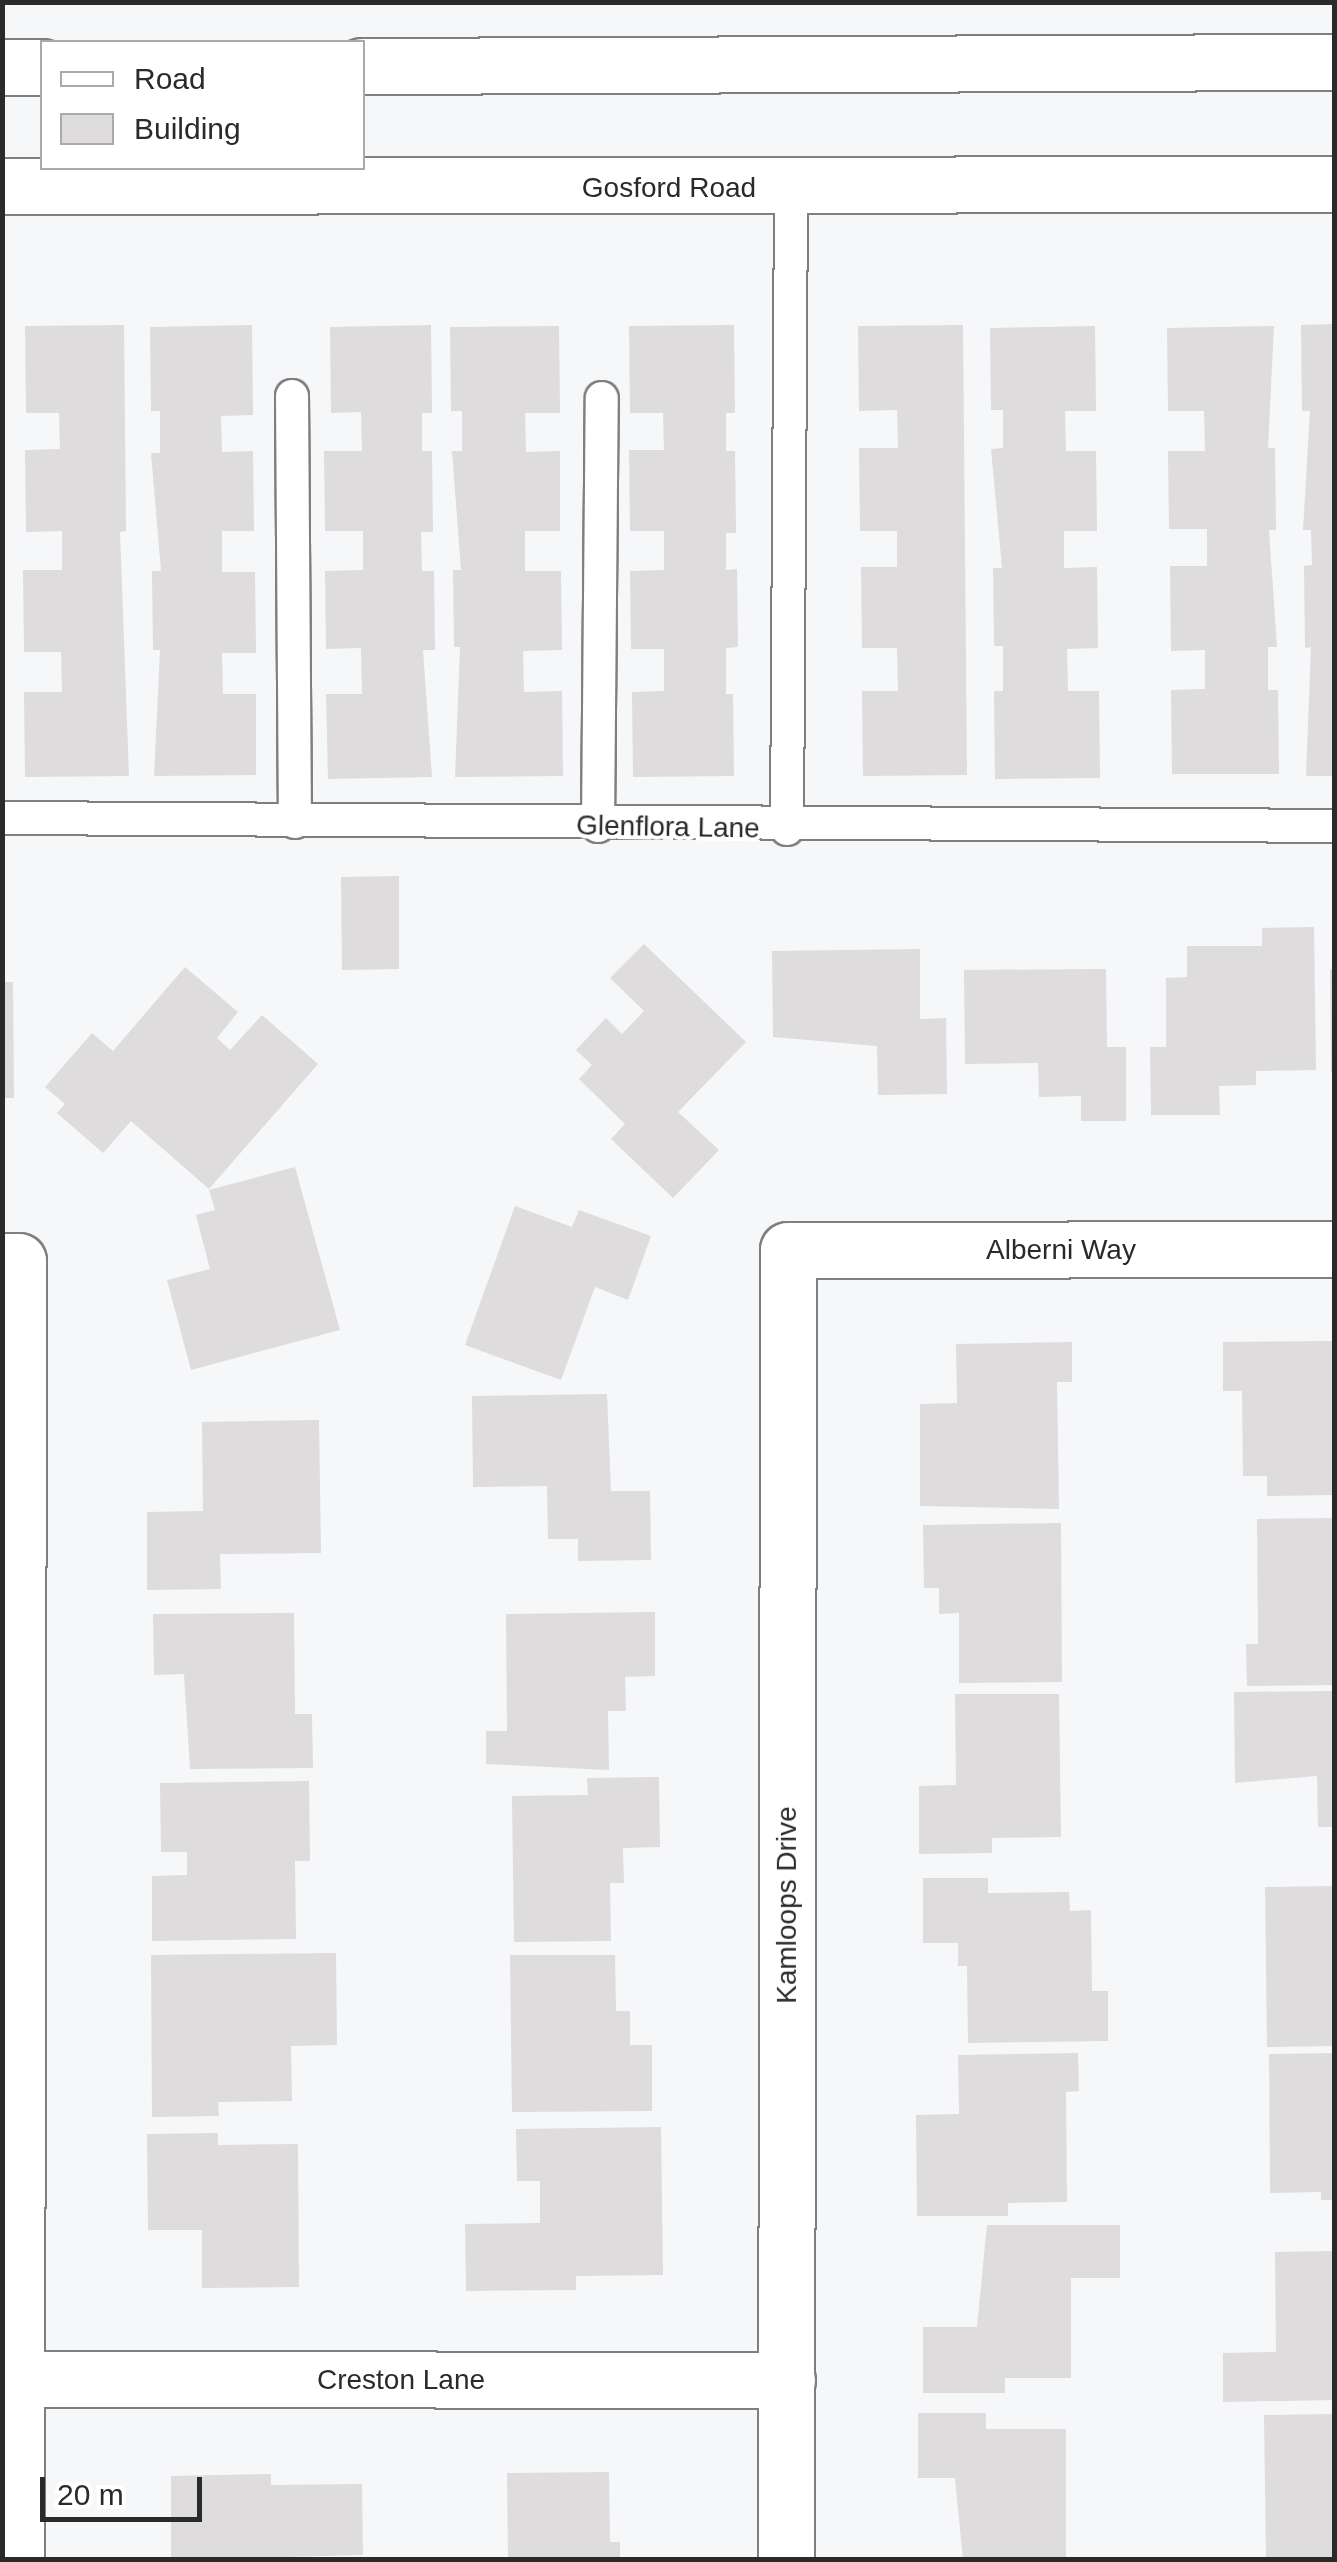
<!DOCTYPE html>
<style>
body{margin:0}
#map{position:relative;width:1337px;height:2562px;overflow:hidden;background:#f6f7f8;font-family:Helvetica,sans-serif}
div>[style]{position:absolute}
.building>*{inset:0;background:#dedcdc}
.roads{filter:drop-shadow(2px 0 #7f7f80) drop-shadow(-2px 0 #7f7f80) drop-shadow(0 2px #7f7f80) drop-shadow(0 -2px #7f7f80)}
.service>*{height:32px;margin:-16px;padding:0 16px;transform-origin:16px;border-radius:16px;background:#fff}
.minor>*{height:55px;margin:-27.5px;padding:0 27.5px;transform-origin:27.5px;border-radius:27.5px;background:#fff}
.secondary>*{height:55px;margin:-27.5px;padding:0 27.5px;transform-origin:27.5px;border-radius:27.5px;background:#fff}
span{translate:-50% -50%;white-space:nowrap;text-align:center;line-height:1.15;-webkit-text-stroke:8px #fff;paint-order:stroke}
.street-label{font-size:28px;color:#2a2a2a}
.frame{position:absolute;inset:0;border:5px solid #2a2a2a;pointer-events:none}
.legend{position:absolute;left:40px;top:40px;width:325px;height:130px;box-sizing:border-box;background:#fff;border:2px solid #aaa;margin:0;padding:12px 18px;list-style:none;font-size:30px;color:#2a2a2a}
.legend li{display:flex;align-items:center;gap:20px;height:50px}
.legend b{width:50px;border:2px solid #aaa}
.scale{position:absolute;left:40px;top:2477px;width:162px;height:45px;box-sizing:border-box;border:5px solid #2a2a2a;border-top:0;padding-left:12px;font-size:30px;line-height:35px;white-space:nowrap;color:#2a2a2a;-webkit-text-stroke:8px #fff;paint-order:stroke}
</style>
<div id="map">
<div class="building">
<div style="clip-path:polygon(1334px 324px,1334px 776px,1306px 776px,1311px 647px,1305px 648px,1304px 566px,1312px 565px,1311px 530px,1303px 530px,1310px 411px,1302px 411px,1301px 325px)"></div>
<div style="clip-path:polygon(124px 325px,126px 531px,120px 532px,129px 776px,25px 777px,24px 692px,62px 692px,61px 652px,24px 652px,23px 570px,62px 570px,62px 531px,26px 532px,25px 450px,60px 449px,59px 413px,26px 413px,25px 326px)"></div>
<div style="clip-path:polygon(252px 325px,253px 415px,221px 416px,222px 452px,253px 451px,254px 531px,222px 531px,222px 572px,255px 572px,256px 653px,222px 653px,223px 694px,256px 694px,256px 775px,154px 776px,160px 650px,153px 650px,152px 571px,161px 571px,151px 453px,160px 453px,160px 411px,151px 411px,150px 327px)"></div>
<div style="clip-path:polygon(431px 325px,432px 413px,422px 413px,422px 451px,432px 451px,433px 532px,421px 532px,422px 571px,434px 571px,435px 650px,423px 650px,432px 777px,328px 779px,326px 694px,362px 694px,361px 648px,326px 649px,325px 571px,363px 570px,363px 531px,325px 531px,324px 451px,362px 451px,361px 412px,331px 413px,330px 327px)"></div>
<div style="clip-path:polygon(734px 325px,735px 413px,726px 413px,726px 451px,735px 451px,736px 533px,726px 533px,726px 570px,737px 569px,738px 647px,726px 648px,726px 694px,733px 694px,734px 776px,633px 777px,632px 692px,664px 691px,664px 649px,631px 649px,630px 571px,664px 570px,664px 531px,630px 531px,629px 450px,664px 450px,663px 413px,630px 413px,629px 326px)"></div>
<div style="clip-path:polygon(963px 325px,967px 775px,863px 776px,862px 691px,898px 691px,897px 648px,862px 648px,861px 567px,897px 567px,897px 531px,860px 531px,859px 448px,898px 448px,897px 410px,859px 411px,858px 326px)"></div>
<div style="clip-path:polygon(559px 326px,560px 413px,525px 413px,526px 452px,560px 451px,560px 531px,525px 531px,525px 571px,561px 571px,562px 650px,523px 651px,524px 692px,562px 691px,563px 776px,455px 777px,460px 647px,454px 647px,453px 570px,461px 570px,452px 451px,462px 451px,462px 411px,451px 411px,450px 327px)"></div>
<div style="clip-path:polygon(1095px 326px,1096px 411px,1065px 411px,1066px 451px,1096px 451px,1097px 531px,1064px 531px,1064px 568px,1097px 567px,1098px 648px,1067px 649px,1068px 691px,1099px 691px,1100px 778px,995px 779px,994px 691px,1003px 691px,1003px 646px,994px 646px,993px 568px,1002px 568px,991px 449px,1003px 448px,1003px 410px,991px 410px,990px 328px)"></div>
<div style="clip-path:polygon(1274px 326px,1268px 448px,1275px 448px,1276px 530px,1269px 530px,1277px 647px,1268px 647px,1268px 690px,1278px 690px,1279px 774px,1172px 774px,1171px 690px,1205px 689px,1205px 650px,1171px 651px,1170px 566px,1207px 566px,1207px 529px,1169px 529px,1168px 451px,1205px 451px,1204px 411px,1168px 411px,1167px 328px)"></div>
<div style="clip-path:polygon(399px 876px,399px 969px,342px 970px,341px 877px)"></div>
<div style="clip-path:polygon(1314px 927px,1316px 1070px,1256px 1071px,1256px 1085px,1219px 1086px,1220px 1115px,1151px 1115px,1150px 1047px,1166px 1047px,1166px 978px,1187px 977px,1187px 946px,1262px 946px,1262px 928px)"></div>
<div style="clip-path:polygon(644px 944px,746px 1042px,678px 1112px,719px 1150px,673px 1198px,611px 1139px,625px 1124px,579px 1079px,592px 1065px,576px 1050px,606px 1018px,622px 1034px,644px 1011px,610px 978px)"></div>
<div style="clip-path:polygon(920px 949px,920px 1019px,946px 1018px,947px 1094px,878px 1095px,877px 1046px,773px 1037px,772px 951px)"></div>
<div style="clip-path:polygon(185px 967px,238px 1012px,217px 1038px,230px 1050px,262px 1015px,318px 1064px,209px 1189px,131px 1121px,103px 1153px,57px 1113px,65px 1104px,45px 1087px,92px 1033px,113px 1051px)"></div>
<div style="clip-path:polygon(1106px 969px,1107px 1047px,1126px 1047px,1126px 1121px,1081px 1121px,1081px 1096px,1039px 1097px,1038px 1063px,965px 1064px,964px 970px)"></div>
<div style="clip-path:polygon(1330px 969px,1334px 969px,1334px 1072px,1331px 1072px)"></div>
<div style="clip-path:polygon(2px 982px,13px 982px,14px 1098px,2px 1098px)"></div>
<div style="clip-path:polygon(295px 1167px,340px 1330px,191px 1370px,167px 1280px,210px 1269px,196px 1215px,215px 1210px,209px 1190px)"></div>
<div style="clip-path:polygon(515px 1206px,572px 1227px,579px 1210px,651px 1236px,628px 1300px,595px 1287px,561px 1380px,465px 1345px)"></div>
<div style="clip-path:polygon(1334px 1341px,1334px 1495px,1267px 1496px,1267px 1476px,1243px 1476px,1242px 1391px,1223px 1391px,1223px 1342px)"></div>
<div style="clip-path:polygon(1072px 1342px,1072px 1382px,1057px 1382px,1059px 1509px,920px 1506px,920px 1404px,957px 1403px,956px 1344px)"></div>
<div style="clip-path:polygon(607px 1394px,611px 1491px,650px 1491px,651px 1560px,578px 1561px,578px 1539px,548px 1539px,547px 1486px,473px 1487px,472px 1396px)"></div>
<div style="clip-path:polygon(319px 1420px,321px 1553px,220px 1554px,221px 1589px,147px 1590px,147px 1512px,203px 1511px,202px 1422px)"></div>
<div style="clip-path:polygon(1334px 1518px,1334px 1685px,1247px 1686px,1246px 1644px,1258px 1644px,1257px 1519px)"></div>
<div style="clip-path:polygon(1061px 1523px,1062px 1682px,959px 1683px,959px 1613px,939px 1614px,939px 1588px,924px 1588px,923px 1525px)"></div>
<div style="clip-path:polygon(655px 1612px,655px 1676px,625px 1677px,626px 1711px,608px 1711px,609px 1770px,486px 1764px,486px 1731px,507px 1731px,506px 1614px)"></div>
<div style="clip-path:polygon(294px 1613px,295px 1714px,312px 1714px,313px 1768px,190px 1769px,184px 1674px,154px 1675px,153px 1614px)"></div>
<div style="clip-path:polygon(1334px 1691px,1334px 1827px,1318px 1827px,1317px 1776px,1235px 1783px,1234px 1692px)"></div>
<div style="clip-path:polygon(955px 1694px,1059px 1694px,1061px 1837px,992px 1838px,992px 1853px,919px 1854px,919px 1786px,956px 1785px)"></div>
<div style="clip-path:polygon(659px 1777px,660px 1847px,623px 1848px,624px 1883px,610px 1883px,611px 1941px,514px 1942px,512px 1796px,588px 1795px,587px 1778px)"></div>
<div style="clip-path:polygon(309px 1781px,310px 1861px,295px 1861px,296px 1939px,152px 1941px,152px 1876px,187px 1875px,187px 1852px,161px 1852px,160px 1783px)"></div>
<div style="clip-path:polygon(923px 1878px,988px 1878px,988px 1893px,1069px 1892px,1070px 1911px,1091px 1910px,1092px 1991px,1108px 1991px,1108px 2041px,968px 2043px,967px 1966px,958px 1966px,958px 1943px,923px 1943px)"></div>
<div style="clip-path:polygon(1334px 1886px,1334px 2046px,1267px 2047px,1265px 1887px)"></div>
<div style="clip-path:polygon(336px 1953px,337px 2045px,291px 2046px,292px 2101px,218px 2102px,219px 2116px,152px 2117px,151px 1955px)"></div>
<div style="clip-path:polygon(510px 1955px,615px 1955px,616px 2011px,630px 2011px,630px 2045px,652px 2045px,652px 2111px,512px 2112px)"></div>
<div style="clip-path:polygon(1078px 2053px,1079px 2091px,1066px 2092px,1067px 2202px,1008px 2203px,1008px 2216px,917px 2216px,916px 2115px,959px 2114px,958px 2055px)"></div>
<div style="clip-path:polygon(1334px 2053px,1334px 2200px,1321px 2200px,1321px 2192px,1270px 2193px,1269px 2054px)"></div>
<div style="clip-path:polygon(661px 2127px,663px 2275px,576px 2276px,576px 2290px,466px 2291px,465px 2224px,540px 2223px,540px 2181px,517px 2181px,516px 2129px)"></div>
<div style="clip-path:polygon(218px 2133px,218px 2145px,298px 2144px,299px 2287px,202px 2288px,202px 2230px,148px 2230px,147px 2134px)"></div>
<div style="clip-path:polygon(987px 2225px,1120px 2225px,1120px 2278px,1071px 2278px,1071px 2378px,1005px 2378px,1005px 2393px,923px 2393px,923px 2327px,977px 2327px)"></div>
<div style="clip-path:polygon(1334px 2251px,1334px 2400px,1223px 2402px,1223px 2353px,1276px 2352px,1275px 2252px)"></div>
<div style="clip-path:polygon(918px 2413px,986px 2413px,986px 2429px,1066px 2429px,1066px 2560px,963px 2560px,955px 2478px,918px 2478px)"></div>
<div style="clip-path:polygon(1334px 2414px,1334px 2560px,1266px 2560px,1264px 2415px)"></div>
<div style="clip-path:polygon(609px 2472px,610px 2542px,620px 2542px,620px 2560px,508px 2560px,507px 2473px)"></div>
<div style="clip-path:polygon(271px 2474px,271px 2485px,362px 2484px,363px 2555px,171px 2560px,171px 2476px)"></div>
</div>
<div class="roads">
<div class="service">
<div style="left:292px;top:396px;width:426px;rotate:89.6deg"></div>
<div style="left:2px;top:818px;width:1332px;rotate:0.34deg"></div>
<div style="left:598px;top:826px;width:428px;rotate:-89.5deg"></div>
<div style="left:787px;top:829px;width:641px;rotate:-89.64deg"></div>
</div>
<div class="minor">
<div style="left:2px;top:1261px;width:16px"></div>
<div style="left:18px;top:1261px;width:1299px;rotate:90.09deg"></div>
<div style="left:16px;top:2379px;width:771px;rotate:0.07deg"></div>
<div style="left:786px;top:2560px;width:1310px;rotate:-89.91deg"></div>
<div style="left:788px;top:1250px;width:546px;rotate:-0.1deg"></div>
</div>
<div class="secondary">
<div style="left:362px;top:66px;width:972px;rotate:-0.24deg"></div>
<div style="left:2px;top:67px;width:40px"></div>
<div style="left:2px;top:186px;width:1332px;rotate:-0.09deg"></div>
</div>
</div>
<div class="street-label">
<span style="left:669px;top:188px">Gosford Road</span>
<span style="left:668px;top:827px;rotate:1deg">Glenflora Lane</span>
<span style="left:1061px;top:1250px">Alberni Way</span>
<span style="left:787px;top:1905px;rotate:-90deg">Kamloops Drive</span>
<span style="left:401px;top:2380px">Creston Lane</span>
</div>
<div class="frame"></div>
<ul class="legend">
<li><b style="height:12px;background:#fff"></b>Road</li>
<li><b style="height:28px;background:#dedcdc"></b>Building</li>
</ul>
<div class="scale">20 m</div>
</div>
